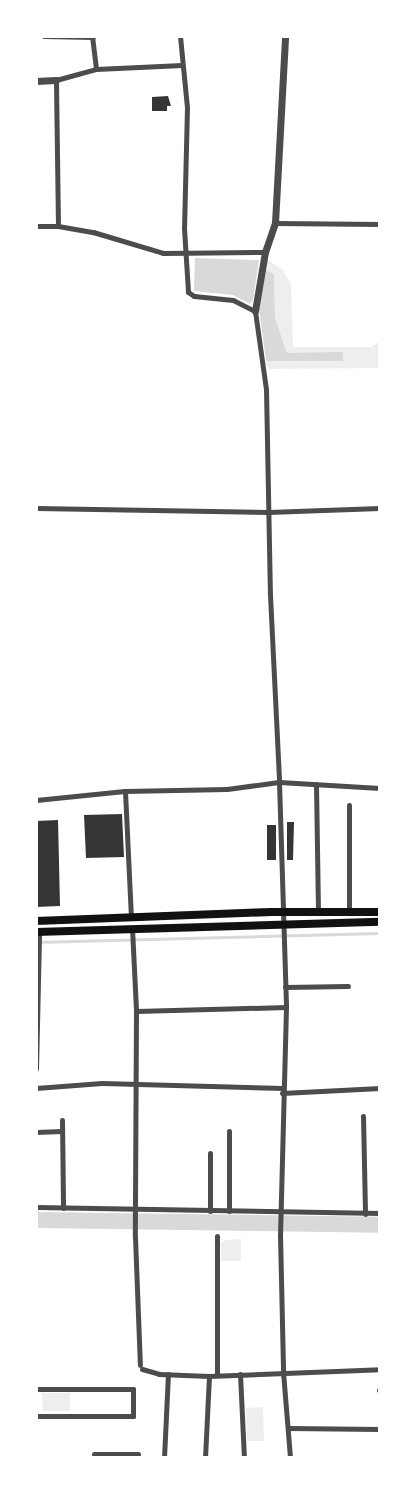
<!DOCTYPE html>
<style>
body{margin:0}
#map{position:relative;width:416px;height:1494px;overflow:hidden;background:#fff;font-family:"Fira Sans Condensed",sans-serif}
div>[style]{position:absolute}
.green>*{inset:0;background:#eee}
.water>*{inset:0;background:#d9d9d9}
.stream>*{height:2.5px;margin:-1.25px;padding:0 1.25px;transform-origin:1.25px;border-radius:1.25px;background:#d9d9d9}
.river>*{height:16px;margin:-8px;padding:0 8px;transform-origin:8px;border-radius:8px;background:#d9d9d9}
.building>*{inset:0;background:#353535}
.minor>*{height:5px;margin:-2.5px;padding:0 2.5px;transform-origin:2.5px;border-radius:2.5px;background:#4c4c4c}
.tertiary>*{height:7px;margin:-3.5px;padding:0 3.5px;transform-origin:3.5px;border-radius:3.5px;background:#4c4c4c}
.secondary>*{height:8px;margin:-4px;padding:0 4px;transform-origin:4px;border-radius:4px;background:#111}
span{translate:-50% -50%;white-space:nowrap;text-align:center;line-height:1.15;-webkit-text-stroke:4px #fff;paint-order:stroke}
.frame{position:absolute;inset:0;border:38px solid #fff;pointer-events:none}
</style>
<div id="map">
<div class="green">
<div style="clip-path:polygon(268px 260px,283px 270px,291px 285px,293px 347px,371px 347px,380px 341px,380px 368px,268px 369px,266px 361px,287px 352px,275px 318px,274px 274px,265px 270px)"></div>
<div style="clip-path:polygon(241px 1239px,241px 1261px,221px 1261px,221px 1244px,225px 1240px)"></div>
<div style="clip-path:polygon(42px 1393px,70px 1393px,70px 1411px,43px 1411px)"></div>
<div style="clip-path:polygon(263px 1407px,264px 1441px,247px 1441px,246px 1408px)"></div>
</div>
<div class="water">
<div style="clip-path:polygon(195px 258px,259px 260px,253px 300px,250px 304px,233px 295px,194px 291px)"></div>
<div style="clip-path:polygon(265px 270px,274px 274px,275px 318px,287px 353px,343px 352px,343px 361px,266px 361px,259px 309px)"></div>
</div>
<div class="stream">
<div style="left:36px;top:942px;width:344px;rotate:-1.5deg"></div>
</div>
<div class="river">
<div style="left:36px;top:1220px;width:344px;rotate:0.8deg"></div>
</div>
<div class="building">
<div style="clip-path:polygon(168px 96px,171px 106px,167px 106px,167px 111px,152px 111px,152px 97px)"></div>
<div style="clip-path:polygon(122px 814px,124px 857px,86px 858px,84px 815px)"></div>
<div style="clip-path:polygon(58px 820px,60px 906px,36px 907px,36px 821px)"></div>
<div style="clip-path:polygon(287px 822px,294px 822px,293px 860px,287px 860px)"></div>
<div style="clip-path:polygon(267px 825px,276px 825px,276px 860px,267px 860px)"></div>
</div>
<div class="minor">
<div style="left:44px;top:36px;width:49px;rotate:1.2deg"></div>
<div style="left:92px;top:36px;width:33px;rotate:83deg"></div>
<div style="left:180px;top:36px;width:71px;rotate:84.4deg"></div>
<div style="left:187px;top:107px;width:121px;rotate:91.4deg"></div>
<div style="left:184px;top:228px;width:64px;rotate:86.4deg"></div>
<div style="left:188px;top:292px;width:7px;rotate:34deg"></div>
<div style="left:194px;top:296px;width:39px;rotate:6deg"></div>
<div style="left:233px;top:300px;width:25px;rotate:27deg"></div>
<div style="left:255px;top:311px;width:79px;rotate:82deg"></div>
<div style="left:266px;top:389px;width:206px;rotate:88.9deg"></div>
<div style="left:270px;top:595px;width:187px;rotate:87.2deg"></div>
<div style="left:279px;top:782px;width:225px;rotate:88.2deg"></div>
<div style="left:286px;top:1007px;width:228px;rotate:91.5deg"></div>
<div style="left:280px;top:1235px;width:137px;rotate:88.7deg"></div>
<div style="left:283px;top:1372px;width:86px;rotate:85.3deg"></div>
<div style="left:275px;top:223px;width:105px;rotate:0.5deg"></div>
<div style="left:36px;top:226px;width:22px"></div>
<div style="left:58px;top:226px;width:36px;rotate:10deg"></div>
<div style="left:93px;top:232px;width:73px;rotate:16.7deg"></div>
<div style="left:163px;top:253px;width:102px;rotate:-0.6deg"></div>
<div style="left:58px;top:226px;width:146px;rotate:-90.8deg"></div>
<div style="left:56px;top:80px;width:41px;rotate:-15.4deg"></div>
<div style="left:96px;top:69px;width:86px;rotate:-2.7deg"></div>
<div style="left:36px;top:508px;width:232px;rotate:1deg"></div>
<div style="left:268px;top:512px;width:112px;rotate:-2deg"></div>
<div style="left:316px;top:784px;width:128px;rotate:89.1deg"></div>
<div style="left:125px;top:791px;width:127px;rotate:87.3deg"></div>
<div style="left:36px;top:800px;width:89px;rotate:-5.8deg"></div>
<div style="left:125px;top:791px;width:102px;rotate:-1.1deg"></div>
<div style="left:227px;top:789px;width:52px;rotate:-7.7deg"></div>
<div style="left:279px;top:782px;width:101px;rotate:3.4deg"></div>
<div style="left:349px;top:912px;width:107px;rotate:-90deg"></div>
<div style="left:132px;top:928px;width:83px;rotate:87.2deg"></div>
<div style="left:136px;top:1011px;width:226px;rotate:90.3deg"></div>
<div style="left:135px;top:1237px;width:128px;rotate:87.8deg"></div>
<div style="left:285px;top:987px;width:63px;rotate:-0.9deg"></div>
<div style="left:136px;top:1011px;width:150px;rotate:-1.5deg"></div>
<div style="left:36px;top:1069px;width:137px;rotate:-88.7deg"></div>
<div style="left:36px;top:1088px;width:66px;rotate:-4.3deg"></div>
<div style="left:102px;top:1083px;width:181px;rotate:1.6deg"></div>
<div style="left:282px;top:1093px;width:98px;rotate:-2.9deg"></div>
<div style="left:363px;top:1116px;width:98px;rotate:88.8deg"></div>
<div style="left:62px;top:1120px;width:88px;rotate:89.3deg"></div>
<div style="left:229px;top:1131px;width:80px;rotate:90deg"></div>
<div style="left:36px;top:1132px;width:26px;rotate:-2deg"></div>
<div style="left:36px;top:1207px;width:344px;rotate:1deg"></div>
<div style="left:210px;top:1211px;width:58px;rotate:-90deg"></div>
<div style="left:142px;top:1369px;width:18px;rotate:16deg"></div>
<div style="left:159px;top:1374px;width:50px;rotate:2.3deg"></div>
<div style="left:209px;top:1376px;width:171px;rotate:-2.3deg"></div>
<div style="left:240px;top:1374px;width:84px;rotate:87.3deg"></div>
<div style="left:217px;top:1375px;width:139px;rotate:-90deg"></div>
<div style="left:36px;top:1389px;width:97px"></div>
<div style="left:133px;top:1389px;width:27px;rotate:90deg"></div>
<div style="left:133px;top:1416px;width:97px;rotate:180deg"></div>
<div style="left:379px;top:1390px;width:1px"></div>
<div style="left:288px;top:1428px;width:92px;rotate:0.6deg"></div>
<div style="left:94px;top:1454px;width:44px"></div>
<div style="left:164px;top:1458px;width:84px;rotate:-87.3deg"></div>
<div style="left:205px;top:1458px;width:82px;rotate:-87.2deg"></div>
</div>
<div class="tertiary">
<div style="left:36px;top:81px;width:20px;rotate:-3deg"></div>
<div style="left:255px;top:311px;width:60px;rotate:-80.4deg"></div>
<div style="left:265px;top:252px;width:31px;rotate:-71deg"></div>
<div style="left:275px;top:223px;width:187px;rotate:-86.9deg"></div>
</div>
<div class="secondary">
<div style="left:36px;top:921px;width:236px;rotate:-2.2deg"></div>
<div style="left:272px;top:912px;width:108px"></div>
<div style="left:36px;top:932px;width:344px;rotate:-1.7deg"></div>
</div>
<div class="frame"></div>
</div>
